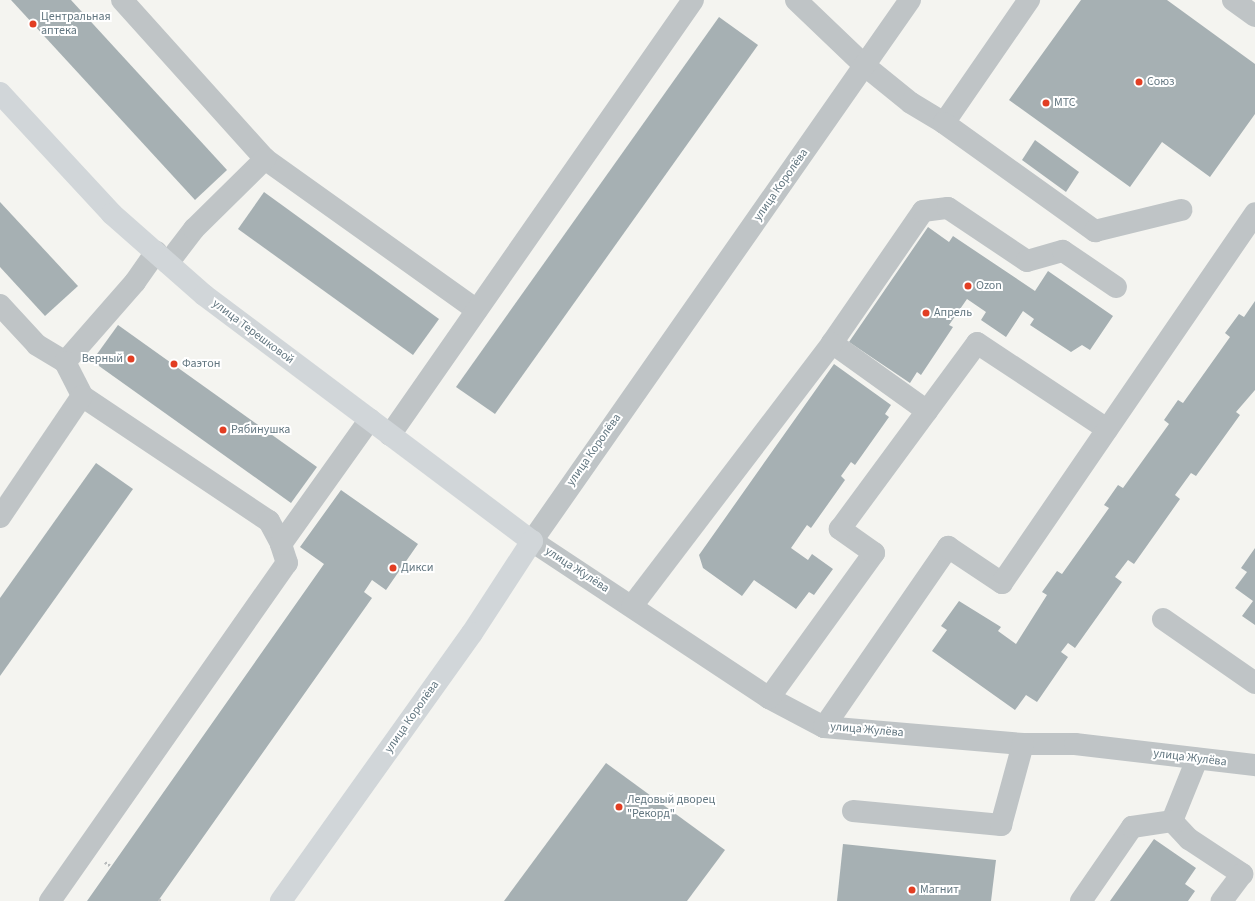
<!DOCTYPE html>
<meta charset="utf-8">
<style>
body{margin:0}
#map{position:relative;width:1255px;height:901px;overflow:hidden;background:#f4f4f0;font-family:"Source Sans 3",sans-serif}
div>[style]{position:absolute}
.building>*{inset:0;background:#a6b0b3}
.path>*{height:2.5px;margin-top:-1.25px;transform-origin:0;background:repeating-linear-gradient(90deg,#b9bcbd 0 2px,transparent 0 4px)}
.minor>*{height:22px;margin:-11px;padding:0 11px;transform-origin:11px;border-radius:11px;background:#bfc4c6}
.major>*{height:22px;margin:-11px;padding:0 11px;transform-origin:11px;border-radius:11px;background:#d1d6d9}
.dots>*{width:11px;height:11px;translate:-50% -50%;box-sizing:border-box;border:2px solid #fff;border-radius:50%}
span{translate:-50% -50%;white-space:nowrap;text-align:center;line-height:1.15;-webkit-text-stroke:4px #fff;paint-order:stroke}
.poi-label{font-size:12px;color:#637781}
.left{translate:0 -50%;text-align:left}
.right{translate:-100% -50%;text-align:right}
.street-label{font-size:12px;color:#637781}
</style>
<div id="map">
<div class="building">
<div style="clip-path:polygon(11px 0,71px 0,227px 170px,195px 200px)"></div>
<div style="clip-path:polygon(1081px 0,1167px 0,1255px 64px,1255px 114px,1210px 177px,1162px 142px,1130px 187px,1009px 100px)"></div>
<div style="clip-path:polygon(719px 17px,758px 45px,495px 414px,456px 387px)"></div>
<div style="clip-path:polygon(1035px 140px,1079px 172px,1066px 192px,1022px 160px)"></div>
<div style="clip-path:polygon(264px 192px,439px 319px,413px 355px,238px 229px)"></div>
<div style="clip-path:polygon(0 202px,78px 286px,45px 316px,0 267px)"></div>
<div style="clip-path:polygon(928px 227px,949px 242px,953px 236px,1035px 291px,1048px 271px,1113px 316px,1090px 350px,1082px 345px,1071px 352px,1030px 325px,1034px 319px,1023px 311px,1006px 337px,981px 320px,986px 312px,967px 299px,949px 325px,953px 327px,921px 375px,917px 372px,910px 383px,849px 342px)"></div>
<div style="clip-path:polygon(1255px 301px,1255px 390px,1236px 412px,1240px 415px,1196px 476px,1191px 473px,1175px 495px,1180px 499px,1134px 564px,1128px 560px,1115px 577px,1122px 582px,1075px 648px,1068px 643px,1061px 652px,1068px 657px,1037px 702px,1026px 695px,1015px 710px,932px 651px,947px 630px,941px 626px,959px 601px,1001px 627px,998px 631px,1016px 644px,1047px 595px,1042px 592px,1057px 571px,1062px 574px,1109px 508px,1104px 505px,1118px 485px,1123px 488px,1169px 424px,1164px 420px,1178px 400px,1183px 403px,1230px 337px,1225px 333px,1239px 314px,1244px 317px)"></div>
<div style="clip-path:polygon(118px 325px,317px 467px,291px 503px,92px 361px)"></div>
<div style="clip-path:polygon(834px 364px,891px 405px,885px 414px,889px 417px,855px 465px,851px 462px,841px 476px,845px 480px,811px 528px,807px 525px,791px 548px,808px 560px,812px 554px,833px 569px,814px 595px,809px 592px,796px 609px,754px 580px,742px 596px,703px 568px,699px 555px)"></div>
<div style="clip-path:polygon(96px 463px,133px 489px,0 676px,0 598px)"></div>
<div style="clip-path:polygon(341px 490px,418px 544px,386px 590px,372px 580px,364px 592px,372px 598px,158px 901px,87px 901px,324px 564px,300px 547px)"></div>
<div style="clip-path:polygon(1255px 548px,1255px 625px,1242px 616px,1253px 601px,1235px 588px,1247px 572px,1241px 568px)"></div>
<div style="clip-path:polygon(606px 763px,725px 850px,687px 901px,504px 901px)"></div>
<div style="clip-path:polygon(1154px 839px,1196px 868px,1185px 884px,1195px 891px,1188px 901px,1110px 901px)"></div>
<div style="clip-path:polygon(843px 844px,996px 860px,991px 901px,837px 901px)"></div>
</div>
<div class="path">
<div style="left:105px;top:862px;width:7px;rotate:34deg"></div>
<div style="left:159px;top:899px;width:3px;rotate:45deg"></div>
</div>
<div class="minor">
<div style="left:122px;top:0;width:214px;rotate:48deg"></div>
<div style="left:265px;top:159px;width:260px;rotate:35.5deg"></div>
<div style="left:796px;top:0;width:94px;rotate:43.7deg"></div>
<div style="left:864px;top:65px;width:60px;rotate:39deg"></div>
<div style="left:911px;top:103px;width:39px;rotate:31deg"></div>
<div style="left:944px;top:123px;width:150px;rotate:-55.4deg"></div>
<div style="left:910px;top:0;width:660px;rotate:124.94deg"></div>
<div style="left:532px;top:541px;width:284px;rotate:33.5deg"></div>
<div style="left:769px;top:698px;width:62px;rotate:27.8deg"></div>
<div style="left:824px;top:727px;width:200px;rotate:4.9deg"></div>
<div style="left:1023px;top:744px;width:52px"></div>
<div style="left:1075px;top:744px;width:181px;rotate:6.7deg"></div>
<div style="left:1233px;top:0;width:27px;rotate:36deg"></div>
<div style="left:944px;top:123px;width:186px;rotate:35.6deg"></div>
<div style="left:1095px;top:231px;width:89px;rotate:-13.7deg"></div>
<div style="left:168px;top:263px;width:43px;rotate:-52.6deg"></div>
<div style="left:194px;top:229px;width:100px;rotate:-44.6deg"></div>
<div style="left:0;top:305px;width:54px;rotate:47.2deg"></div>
<div style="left:37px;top:345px;width:33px;rotate:31deg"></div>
<div style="left:65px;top:362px;width:106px;rotate:-48.8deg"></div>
<div style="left:135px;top:282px;width:37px;rotate:-55deg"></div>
<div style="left:65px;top:362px;width:38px;rotate:63deg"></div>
<div style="left:82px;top:396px;width:225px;rotate:33.8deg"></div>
<div style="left:269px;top:521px;width:26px;rotate:62deg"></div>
<div style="left:927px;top:411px;width:117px;rotate:-144.4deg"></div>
<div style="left:832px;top:343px;width:160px;rotate:-55.4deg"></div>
<div style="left:923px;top:211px;width:25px;rotate:-7deg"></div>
<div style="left:948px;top:208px;width:95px;rotate:33.9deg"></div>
<div style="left:1027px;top:261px;width:37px;rotate:-16deg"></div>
<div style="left:1063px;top:251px;width:64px;rotate:34.2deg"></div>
<div style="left:390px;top:435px;width:530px;rotate:-55.14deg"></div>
<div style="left:0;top:517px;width:146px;rotate:-55.9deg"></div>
<div style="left:632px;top:606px;width:330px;rotate:-52.7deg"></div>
<div style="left:1163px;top:619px;width:112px;rotate:34.8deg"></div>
<div style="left:769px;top:698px;width:179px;rotate:-54.1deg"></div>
<div style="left:874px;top:553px;width:42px;rotate:-144.8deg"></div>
<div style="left:840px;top:529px;width:231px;rotate:-53.6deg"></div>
<div style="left:977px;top:343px;width:156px;rotate:33.5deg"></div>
<div style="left:824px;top:727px;width:219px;rotate:-55.4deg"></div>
<div style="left:948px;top:547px;width:65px;rotate:33.7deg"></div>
<div style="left:1002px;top:583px;width:448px;rotate:-55.6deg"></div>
<div style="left:853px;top:811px;width:149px;rotate:5.4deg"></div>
<div style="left:1001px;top:825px;width:84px;rotate:-74.8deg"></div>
<div style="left:1172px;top:821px;width:25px;rotate:47deg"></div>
<div style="left:1189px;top:839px;width:64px;rotate:33.4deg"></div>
<div style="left:1242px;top:874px;width:34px;rotate:127deg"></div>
<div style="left:1172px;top:821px;width:67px;rotate:-68deg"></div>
<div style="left:50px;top:901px;width:413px;rotate:-55deg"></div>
<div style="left:287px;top:563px;width:20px;rotate:-108deg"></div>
<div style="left:281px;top:544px;width:153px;rotate:-54.5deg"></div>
<div style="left:1081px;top:901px;width:90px;rotate:-55.4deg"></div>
<div style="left:1132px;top:827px;width:40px;rotate:-8.5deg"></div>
</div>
<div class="major">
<div style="left:0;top:93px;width:165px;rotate:47.2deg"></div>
<div style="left:112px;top:214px;width:123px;rotate:41.4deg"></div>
<div style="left:204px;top:295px;width:410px;rotate:36.9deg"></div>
<div style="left:532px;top:541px;width:110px;rotate:123.1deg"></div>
<div style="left:472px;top:633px;width:329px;rotate:125.5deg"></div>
</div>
<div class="dots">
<div style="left:33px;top:24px;background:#e23e23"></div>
<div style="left:1139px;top:82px;background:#e23e23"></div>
<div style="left:1046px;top:103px;background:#e23e23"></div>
<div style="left:968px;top:286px;background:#e23e23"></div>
<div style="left:926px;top:313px;background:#e23e23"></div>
<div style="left:131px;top:359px;background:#e23e23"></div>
<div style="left:174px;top:364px;background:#e23e23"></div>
<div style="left:223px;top:430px;background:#e23e23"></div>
<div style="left:393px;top:568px;background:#e23e23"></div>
<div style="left:619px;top:807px;background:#e23e23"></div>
<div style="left:912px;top:890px;background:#e23e23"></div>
</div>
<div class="poi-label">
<span class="left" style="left:41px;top:24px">Центральная<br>аптека</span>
<span class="left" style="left:1147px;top:82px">Союз</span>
<span class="left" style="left:1054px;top:103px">МТС</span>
<span class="left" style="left:976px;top:286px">Ozon</span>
<span class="left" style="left:934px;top:313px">Апрель</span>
<span class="right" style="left:123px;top:359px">Верный</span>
<span class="left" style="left:182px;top:364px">Фаэтон</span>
<span class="left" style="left:231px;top:430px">Рябинушка</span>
<span class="left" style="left:401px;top:568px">Дикси</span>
<span class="left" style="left:627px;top:807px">Ледовый дворец<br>"Рекорд"</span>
<span class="left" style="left:920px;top:890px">Магнит</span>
</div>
<div class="street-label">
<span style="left:781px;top:185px;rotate:-55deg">улица Королёва</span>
<span style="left:253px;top:332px;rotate:37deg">улица Терешковой</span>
<span style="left:594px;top:450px;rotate:-55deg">улица Королёва</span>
<span style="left:577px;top:570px;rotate:33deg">улица Жулёва</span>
<span style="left:412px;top:717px;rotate:-55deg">улица Королёва</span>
<span style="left:867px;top:730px;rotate:5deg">улица Жулёва</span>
<span style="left:1190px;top:758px;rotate:7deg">улица Жулёва</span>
</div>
</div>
